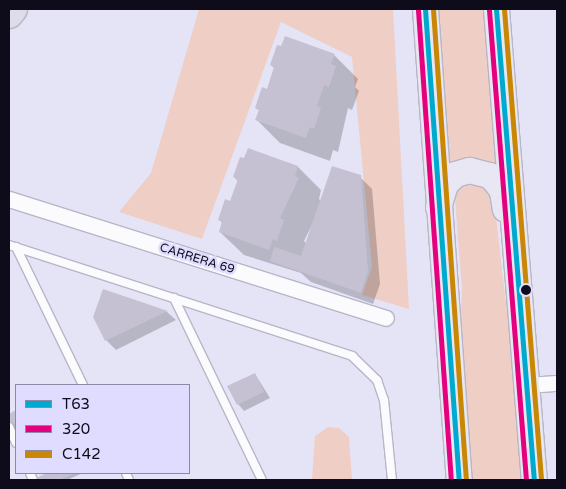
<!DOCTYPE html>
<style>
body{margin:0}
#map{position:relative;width:566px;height:489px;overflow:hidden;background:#e5e4f7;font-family:"Varela Round",sans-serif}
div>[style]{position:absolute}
.green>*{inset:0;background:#efcec5}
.shadow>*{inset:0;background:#0003}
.building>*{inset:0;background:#c6c1d2}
.roads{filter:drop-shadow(1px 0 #b7b6c6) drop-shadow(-1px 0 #b7b6c6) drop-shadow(0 1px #b7b6c6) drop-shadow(0 -1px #b7b6c6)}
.lane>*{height:8px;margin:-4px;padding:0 4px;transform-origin:4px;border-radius:4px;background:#fbfbfe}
.street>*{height:15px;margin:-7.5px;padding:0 7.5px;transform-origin:7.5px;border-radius:7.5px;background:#fbfbfe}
.primary>*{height:25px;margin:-12.5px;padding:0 12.5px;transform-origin:12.5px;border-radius:12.5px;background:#e9e7f3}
.highway>*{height:28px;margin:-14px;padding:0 14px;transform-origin:14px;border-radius:14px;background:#dddcea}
.bus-1>*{height:5px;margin:-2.5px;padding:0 2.5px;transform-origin:2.5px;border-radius:2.5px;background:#00a9ce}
.bus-2>*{height:5px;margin:-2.5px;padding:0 2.5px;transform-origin:2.5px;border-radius:2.5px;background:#e5007d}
.bus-3>*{height:5px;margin:-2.5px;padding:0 2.5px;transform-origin:2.5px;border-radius:2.5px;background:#c88705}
.dots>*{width:14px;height:14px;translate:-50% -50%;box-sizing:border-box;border:2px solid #dfdcff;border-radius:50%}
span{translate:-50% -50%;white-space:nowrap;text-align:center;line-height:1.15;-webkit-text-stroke:5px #dfdcff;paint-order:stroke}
.street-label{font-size:12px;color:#0e0c1a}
.frame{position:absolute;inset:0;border:10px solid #0e0c1a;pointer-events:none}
.legend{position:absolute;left:15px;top:384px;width:175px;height:90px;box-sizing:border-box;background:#dfdcff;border:1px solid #8b89a3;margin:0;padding:6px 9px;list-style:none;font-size:15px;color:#0e0c1a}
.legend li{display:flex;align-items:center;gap:10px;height:25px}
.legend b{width:25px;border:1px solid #8b89a3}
</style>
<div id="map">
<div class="green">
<div style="clip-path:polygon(199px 9px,393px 9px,409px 309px,362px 295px,372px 267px,352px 57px,281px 22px,202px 239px,119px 212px,151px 173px)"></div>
<div style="clip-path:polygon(433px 9px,488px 9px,498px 167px,447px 170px)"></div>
<div style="clip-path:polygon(467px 179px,490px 184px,496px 217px,523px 450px,520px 480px,473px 480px,469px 463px,459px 356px,462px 289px,455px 199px,460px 185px)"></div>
<div style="clip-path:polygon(328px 427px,339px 428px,349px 437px,352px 480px,312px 480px,315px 436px)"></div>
</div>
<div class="shadow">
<div style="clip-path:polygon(334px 55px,358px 79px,355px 87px,359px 91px,352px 110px,348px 108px,338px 152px,333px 150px,330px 161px,280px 143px,257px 120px,260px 111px,256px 108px,267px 91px,275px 69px,271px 65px)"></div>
<div style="clip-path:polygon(evenodd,298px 167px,321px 190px,319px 199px,321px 201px,360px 177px,372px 189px,380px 284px,373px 304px,311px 282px,301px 273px,244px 255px,220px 232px,223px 223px,219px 220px,231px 203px,238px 181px,234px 177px,298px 167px,312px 225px,313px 226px,307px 244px,304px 241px,312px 225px)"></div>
<div style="clip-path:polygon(104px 290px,167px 312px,176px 320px,116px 350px,106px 340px)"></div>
<div style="clip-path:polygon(255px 374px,270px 398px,244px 411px,238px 404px)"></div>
<div style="clip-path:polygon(16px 411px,16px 427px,9px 431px,9px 415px)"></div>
<div style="clip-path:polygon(50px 473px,83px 473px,67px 480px,35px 480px)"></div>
</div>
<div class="building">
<div style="clip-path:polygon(285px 36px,335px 54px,331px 64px,336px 66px,329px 87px,324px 85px,317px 106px,321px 108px,314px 129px,310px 127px,306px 138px,255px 120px,259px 110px,255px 108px,262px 87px,267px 89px,274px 67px,270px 65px,277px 45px,281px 46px)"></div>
<div style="clip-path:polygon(248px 148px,298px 166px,295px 176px,299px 178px,280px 218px,284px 220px,277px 241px,273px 239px,269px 250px,219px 232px,222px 221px,218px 220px,225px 199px,230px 201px,238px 179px,233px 177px,240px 157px,244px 158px)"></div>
<div style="clip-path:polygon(332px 166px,361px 175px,368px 271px,361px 293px,270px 261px,274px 247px,301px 256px)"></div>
<div style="clip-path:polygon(103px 289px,168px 311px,105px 341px,93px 317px)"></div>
<div style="clip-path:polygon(255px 373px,264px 392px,237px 405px,227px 386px)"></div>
<div style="clip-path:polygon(16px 410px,16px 423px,9px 427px,9px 414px)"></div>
<div style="clip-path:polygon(47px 473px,75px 473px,59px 480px,32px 480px)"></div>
</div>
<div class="roads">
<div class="lane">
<div style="left:9px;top:245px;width:361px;rotate:17.9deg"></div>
<div style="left:352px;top:356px;width:35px;rotate:44deg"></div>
<div style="left:377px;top:380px;width:21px;rotate:71deg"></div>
<div style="left:384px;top:400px;width:80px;rotate:84.3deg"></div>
<div style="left:16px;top:247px;width:153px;rotate:64.1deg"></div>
<div style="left:174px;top:298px;width:202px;rotate:64.2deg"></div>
<div style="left:9px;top:427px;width:17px;rotate:66deg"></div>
<div style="left:30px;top:473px;width:8px;rotate:67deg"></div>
<div style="left:126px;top:473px;width:8px;rotate:67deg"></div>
</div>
<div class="street">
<div style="left:9px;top:199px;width:395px;rotate:17.5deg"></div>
<div style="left:527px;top:385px;width:30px;rotate:-4deg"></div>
</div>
<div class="primary">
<div style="left:425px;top:9px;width:472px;rotate:85.9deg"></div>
<div style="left:496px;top:9px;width:473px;rotate:85.4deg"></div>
<div style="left:438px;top:207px;width:24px;rotate:-73deg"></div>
<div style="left:445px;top:184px;width:14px;rotate:-45deg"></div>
<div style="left:455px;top:174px;width:15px;rotate:-16deg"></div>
<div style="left:469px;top:170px;width:21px;rotate:14deg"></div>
<div style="left:489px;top:175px;width:10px;rotate:45deg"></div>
<div style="left:496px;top:182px;width:11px;rotate:56deg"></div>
<div style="left:502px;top:191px;width:18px;rotate:81deg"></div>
</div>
<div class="highway">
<div style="left:9px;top:14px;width:6px;rotate:-51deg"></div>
</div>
</div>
<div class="bus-1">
<div style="left:425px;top:9px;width:472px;rotate:85.9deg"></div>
<div style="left:496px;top:9px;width:473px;rotate:85.4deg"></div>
</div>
<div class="bus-2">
<div style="left:418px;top:10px;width:471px;rotate:86deg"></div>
<div style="left:489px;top:10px;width:471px;rotate:85.5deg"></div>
</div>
<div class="bus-3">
<div style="left:433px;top:9px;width:471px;rotate:86deg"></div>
<div style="left:504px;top:9px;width:471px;rotate:85.5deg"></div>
</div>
<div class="dots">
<div style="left:526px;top:290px;background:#0e0c1a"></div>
</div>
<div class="street-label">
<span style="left:197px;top:259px;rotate:17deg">CARRERA 69</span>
</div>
<div class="frame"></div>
<ul class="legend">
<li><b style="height:6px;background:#00a9ce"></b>T63</li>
<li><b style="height:6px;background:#e5007d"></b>320</li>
<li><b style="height:6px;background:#c88705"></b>C142</li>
</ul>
</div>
